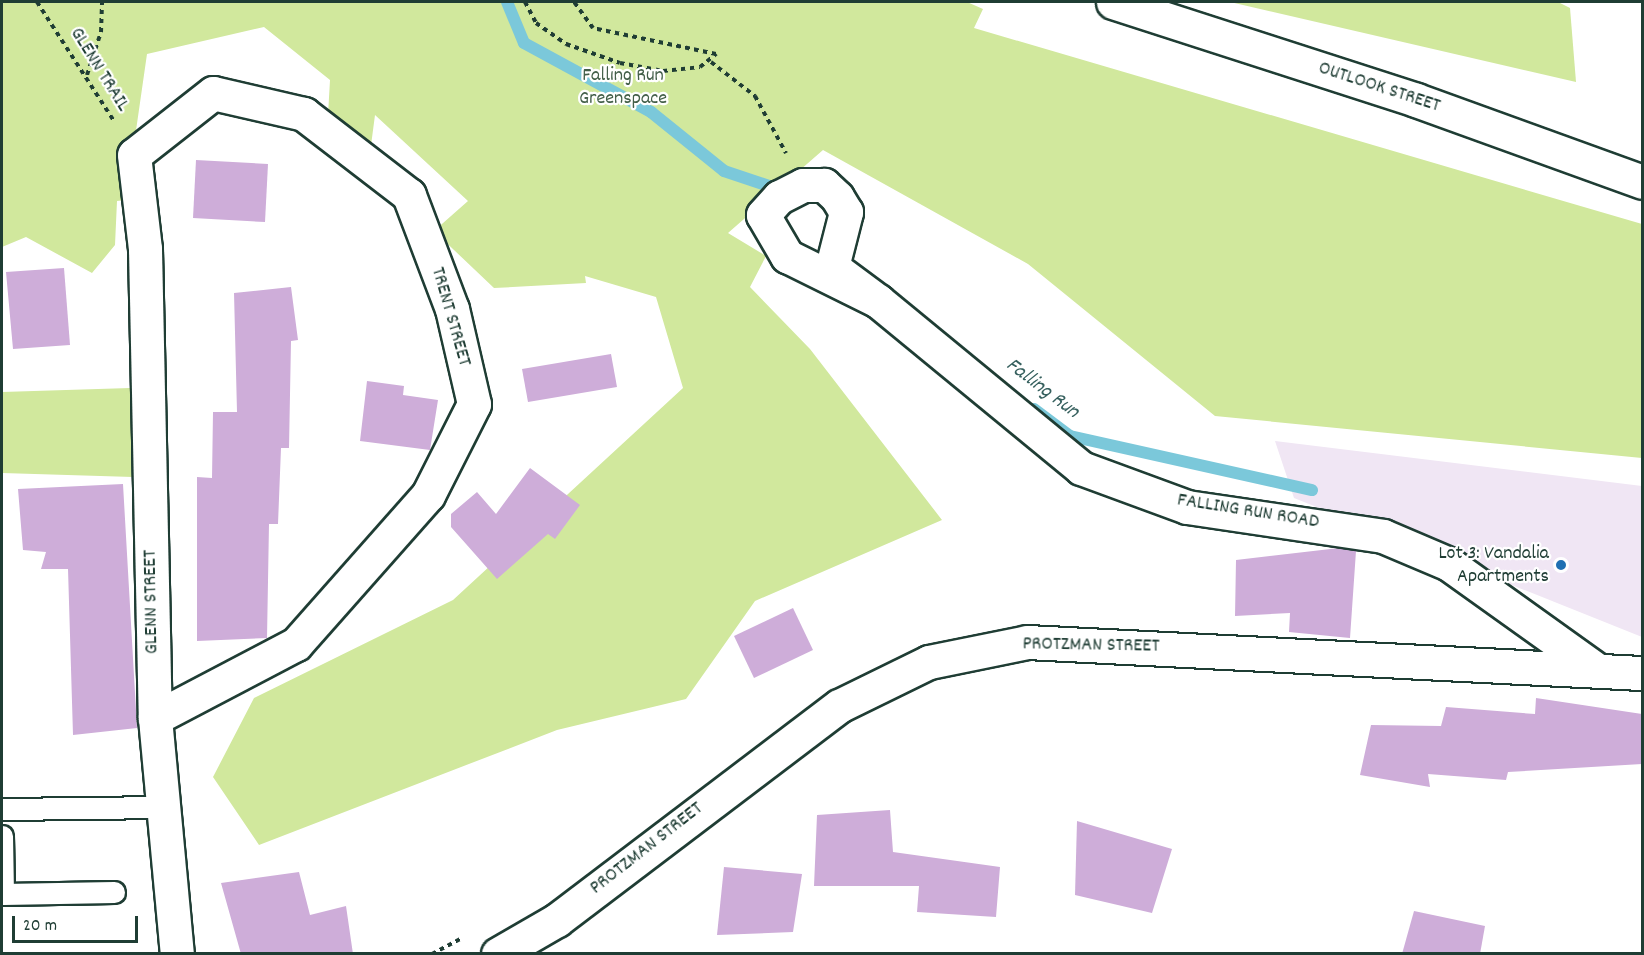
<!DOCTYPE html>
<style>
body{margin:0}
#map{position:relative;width:1644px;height:955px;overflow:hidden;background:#fff;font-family:Dekko,sans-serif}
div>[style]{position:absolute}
.built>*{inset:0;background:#f0e6f4}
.green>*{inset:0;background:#d1e89d}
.stream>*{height:12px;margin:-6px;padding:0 6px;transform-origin:6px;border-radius:6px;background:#7bc8da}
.building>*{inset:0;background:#ceadd9}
.path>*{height:4px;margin-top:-2px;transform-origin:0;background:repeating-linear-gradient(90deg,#1f3d34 0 4.5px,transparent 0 9px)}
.roads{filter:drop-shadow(2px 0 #1f3d34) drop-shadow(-2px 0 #1f3d34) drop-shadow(0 2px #1f3d34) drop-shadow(0 -2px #1f3d34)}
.lane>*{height:21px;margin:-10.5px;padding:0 10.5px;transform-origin:10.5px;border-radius:10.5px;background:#fff}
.street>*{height:33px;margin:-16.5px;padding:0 16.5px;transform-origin:16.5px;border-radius:16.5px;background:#fff}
.dots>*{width:16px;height:16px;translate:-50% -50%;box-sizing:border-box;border:3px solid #fff;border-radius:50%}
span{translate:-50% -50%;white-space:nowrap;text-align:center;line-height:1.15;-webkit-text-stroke:4.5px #fff;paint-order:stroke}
.street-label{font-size:20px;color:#1f3d34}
.park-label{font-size:20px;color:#435f49}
.poi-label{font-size:20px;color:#1f3d34}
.right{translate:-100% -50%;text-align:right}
.water-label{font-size:21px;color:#36605e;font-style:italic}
.frame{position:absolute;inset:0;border:3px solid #1f3d34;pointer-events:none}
.scale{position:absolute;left:12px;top:916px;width:126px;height:27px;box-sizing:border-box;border:3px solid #1f3d34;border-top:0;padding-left:8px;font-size:18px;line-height:21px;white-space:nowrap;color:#1f3d34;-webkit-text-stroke:4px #fff;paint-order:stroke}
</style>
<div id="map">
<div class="built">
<div style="clip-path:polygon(1275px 441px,1642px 486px,1642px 637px,1294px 498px)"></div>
</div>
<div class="green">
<div style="clip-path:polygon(2px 2px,967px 2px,983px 9px,974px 28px,1642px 224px,1642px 458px,1215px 416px,1028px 264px,823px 150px,728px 233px,766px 256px,750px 287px,810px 349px,942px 520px,755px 601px,686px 699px,557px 730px,259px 845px,213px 777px,254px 698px,453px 600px,683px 388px,656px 297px,585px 276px,586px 283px,494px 288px,434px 231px,468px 201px,375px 115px,370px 153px,328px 115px,330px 80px,264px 27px,147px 54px,126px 200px,117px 201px,115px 245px,92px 273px,26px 237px,2px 247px)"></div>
<div style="clip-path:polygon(1230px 2px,1558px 2px,1570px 8px,1576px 82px)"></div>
<div style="clip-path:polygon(130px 388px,133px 477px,2px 473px,2px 392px)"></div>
</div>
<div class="stream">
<div style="left:507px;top:2px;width:44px;rotate:67.5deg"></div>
<div style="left:524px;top:43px;width:145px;rotate:28.5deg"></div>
<div style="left:651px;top:112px;width:94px;rotate:38.9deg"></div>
<div style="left:724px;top:171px;width:63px;rotate:18.4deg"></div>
<div style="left:1034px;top:409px;width:45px;rotate:36.9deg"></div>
<div style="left:1070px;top:436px;width:248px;rotate:12.6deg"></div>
</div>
<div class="building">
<div style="clip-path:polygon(196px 160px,268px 164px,265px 222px,193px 218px)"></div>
<div style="clip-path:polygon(64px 268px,70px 345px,13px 349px,6px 272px)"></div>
<div style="clip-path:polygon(291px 287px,298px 340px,291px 341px,289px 448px,281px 448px,278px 524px,269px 524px,267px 638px,197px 641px,197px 477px,212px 478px,213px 412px,237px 412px,234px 293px)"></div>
<div style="clip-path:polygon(611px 354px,617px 387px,528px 402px,522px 369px)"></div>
<div style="clip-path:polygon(367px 381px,404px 386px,403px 395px,438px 400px,430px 450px,360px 441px)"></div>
<div style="clip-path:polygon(530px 468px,580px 505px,555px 539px,548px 534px,497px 579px,451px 527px,451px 514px,477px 492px,496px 514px)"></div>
<div style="clip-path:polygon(123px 484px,137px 728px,73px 735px,68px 569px,41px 569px,46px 552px,23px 550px,18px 489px)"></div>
<div style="clip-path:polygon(1339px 548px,1356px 551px,1350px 638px,1289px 632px,1290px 613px,1235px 616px,1236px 560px)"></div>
<div style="clip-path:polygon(793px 608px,813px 650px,754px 678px,734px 636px)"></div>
<div style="clip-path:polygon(1536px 698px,1642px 714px,1642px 764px,1508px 772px,1506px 780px,1428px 774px,1430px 787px,1360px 775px,1371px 725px,1441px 726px,1446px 707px,1535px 714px)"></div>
<div style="clip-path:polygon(890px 810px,893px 852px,1000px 867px,996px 917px,917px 912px,919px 886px,814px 886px,817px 815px)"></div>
<div style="clip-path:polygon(1077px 821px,1172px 849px,1152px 913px,1075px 895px)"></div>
<div style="clip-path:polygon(724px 867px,802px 874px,793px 932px,717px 935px)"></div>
<div style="clip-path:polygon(299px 872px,310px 915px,346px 906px,353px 954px,241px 954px,221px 883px)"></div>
<div style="clip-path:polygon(1414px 911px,1485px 926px,1480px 954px,1402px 954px)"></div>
</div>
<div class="path">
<div style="left:37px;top:2px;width:142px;rotate:57.1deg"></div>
<div style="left:525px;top:2px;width:24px;rotate:62deg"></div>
<div style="left:536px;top:23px;width:37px;rotate:35deg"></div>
<div style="left:566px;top:44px;width:57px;rotate:19.4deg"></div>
<div style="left:620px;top:63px;width:44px;rotate:10.5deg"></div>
<div style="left:663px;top:71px;width:37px;rotate:-6deg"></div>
<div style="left:700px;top:67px;width:21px;rotate:-39deg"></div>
<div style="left:716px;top:54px;width:126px;rotate:-168.1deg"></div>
<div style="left:593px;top:28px;width:32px;rotate:-126deg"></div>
<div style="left:711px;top:62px;width:56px;rotate:37.7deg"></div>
<div style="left:755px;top:96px;width:65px;rotate:61.5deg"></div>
<div style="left:87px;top:75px;width:45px;rotate:-72deg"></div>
<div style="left:101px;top:32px;width:30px;rotate:-88deg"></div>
<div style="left:432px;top:954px;width:34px;rotate:-28deg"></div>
</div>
<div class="roads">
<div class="lane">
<div style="left:2px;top:809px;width:161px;rotate:-0.7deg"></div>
<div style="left:2px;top:836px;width:58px;rotate:89deg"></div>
<div style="left:3px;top:894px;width:111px;rotate:-1deg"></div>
</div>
<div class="street">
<div style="left:1113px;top:2px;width:318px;rotate:17.9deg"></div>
<div style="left:1416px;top:100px;width:240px;rotate:19.9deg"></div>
<div style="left:878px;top:301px;width:57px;rotate:-143.5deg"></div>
<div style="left:832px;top:267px;width:57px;rotate:-75.7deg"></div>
<div style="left:846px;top:212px;width:17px;rotate:-121deg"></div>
<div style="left:837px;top:197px;width:18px;rotate:-137deg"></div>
<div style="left:824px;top:185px;width:21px;rotate:180deg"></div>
<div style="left:803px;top:185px;width:27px;rotate:153deg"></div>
<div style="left:779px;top:197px;width:24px;rotate:132deg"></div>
<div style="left:763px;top:215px;width:48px;rotate:59.7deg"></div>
<div style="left:787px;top:256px;width:102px;rotate:26.3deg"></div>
<div style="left:878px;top:301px;width:263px;rotate:39.4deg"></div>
<div style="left:1081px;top:468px;width:113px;rotate:20.2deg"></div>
<div style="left:1187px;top:507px;width:198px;rotate:8.4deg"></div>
<div style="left:1383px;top:536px;width:72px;rotate:23deg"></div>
<div style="left:1449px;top:564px;width:182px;rotate:35.6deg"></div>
<div style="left:155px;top:718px;width:159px;rotate:-27.7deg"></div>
<div style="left:296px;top:644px;width:199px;rotate:-48.5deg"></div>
<div style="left:428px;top:495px;width:102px;rotate:-63.2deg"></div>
<div style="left:474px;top:404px;width:98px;rotate:-103deg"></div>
<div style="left:452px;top:309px;width:122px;rotate:-110.7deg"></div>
<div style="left:409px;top:195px;width:133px;rotate:-142.4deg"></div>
<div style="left:304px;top:114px;width:93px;rotate:-167deg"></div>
<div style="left:213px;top:93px;width:100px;rotate:141.9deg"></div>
<div style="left:134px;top:155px;width:95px;rotate:83.3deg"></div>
<div style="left:145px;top:249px;width:469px;rotate:88.8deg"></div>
<div style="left:155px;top:718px;width:237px;rotate:84.7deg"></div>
<div style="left:498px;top:954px;width:68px;rotate:-30deg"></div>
<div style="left:557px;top:920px;width:354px;rotate:-37.2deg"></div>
<div style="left:839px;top:706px;width:100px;rotate:-26.1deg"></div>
<div style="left:929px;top:662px;width:100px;rotate:-11.5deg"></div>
<div style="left:1027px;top:642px;width:616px;rotate:2.89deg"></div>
</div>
</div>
<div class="dots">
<div style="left:1561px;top:565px;background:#1f6fb2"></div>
</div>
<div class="street-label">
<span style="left:99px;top:70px;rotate:58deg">GLENN TRAIL</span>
<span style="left:1379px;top:88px;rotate:18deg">OUTLOOK STREET</span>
<span style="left:450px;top:317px;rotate:74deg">TRENT STREET</span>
<span style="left:1248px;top:512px;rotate:9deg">FALLING RUN ROAD</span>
<span style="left:152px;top:602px;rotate:-91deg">GLENN STREET</span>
<span style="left:1091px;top:646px;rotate:1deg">PROTZMAN STREET</span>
<span style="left:647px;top:849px;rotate:-38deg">PROTZMAN STREET</span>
</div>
<div class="park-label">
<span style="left:623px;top:88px">Falling Run<br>Greenspace</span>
</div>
<div class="poi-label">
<span class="right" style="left:1549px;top:566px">Lot 3: Vandalia<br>Apartments</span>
</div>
<div class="water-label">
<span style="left:1042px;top:389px;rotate:37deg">Falling Run</span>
</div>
<div class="frame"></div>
<div class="scale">20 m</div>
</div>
